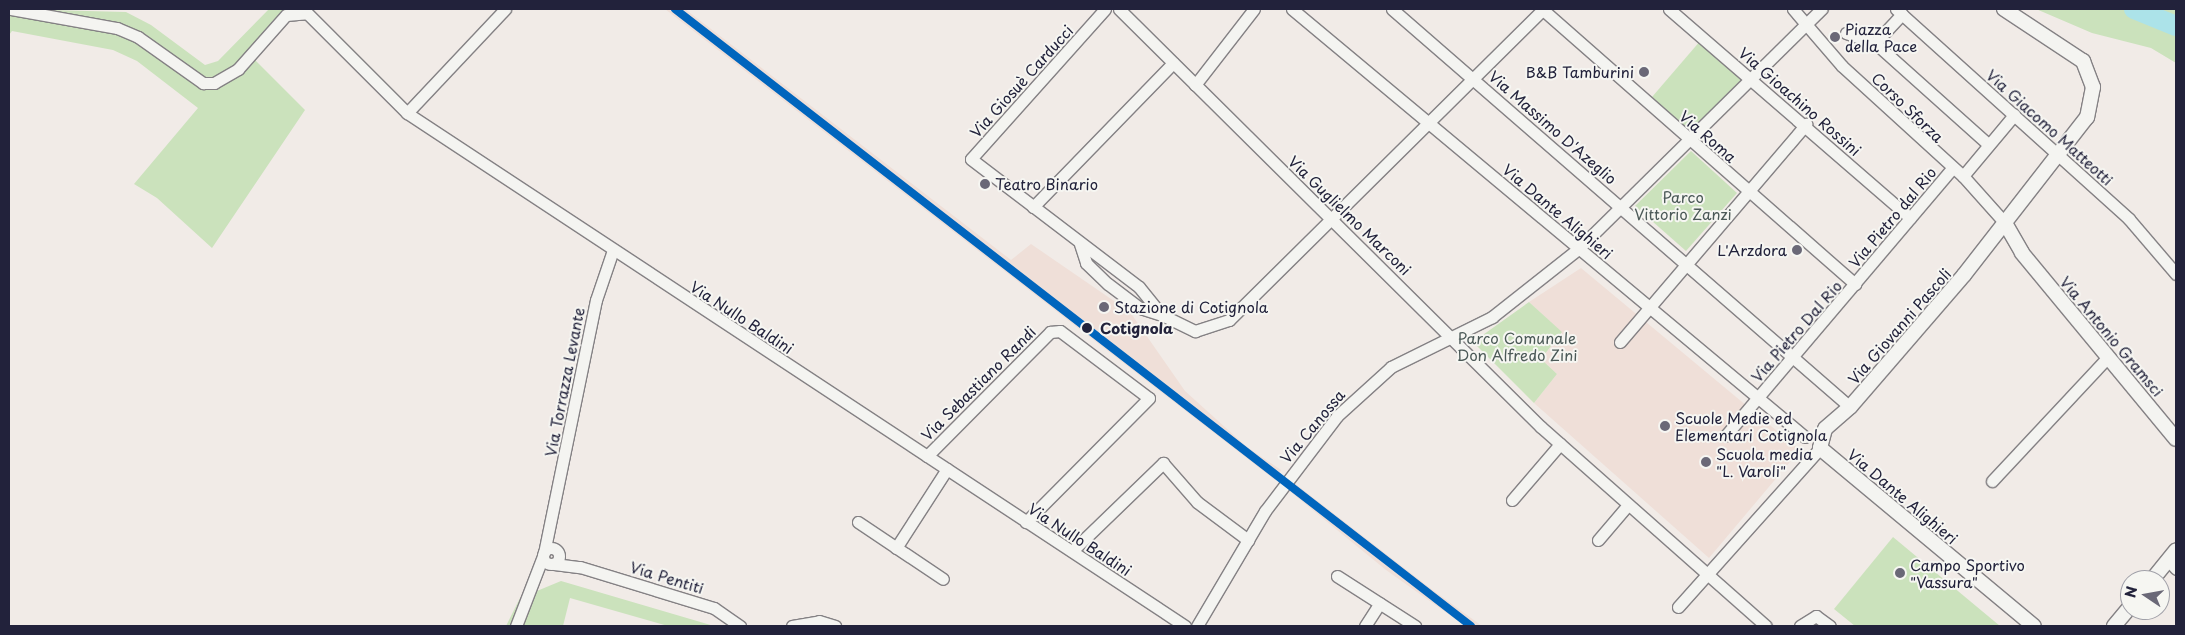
<!DOCTYPE html>
<meta charset="utf-8">
<style>
body{margin:0}
#map{position:relative;width:2185px;height:635px;overflow:hidden;background:#f1ebe7;font-family:"Playpen Sans",sans-serif}
div>[style]{position:absolute}
.built>*{inset:0;background:#efdfd8}
.green>*{inset:0;background:#cbe2bc}
.river>*{height:20px;margin:-10px;padding:0 10px;transform-origin:10px;border-radius:10px;background:#ace3e9}
.roads{filter:drop-shadow(1px 0 #848184) drop-shadow(-1px 0 #848184) drop-shadow(0 1px #848184) drop-shadow(0 -1px #848184)}
.minor>*{height:11px;margin:-5.5px;padding:0 5.5px;transform-origin:5.5px;border-radius:5.5px;background:#f4f4f1}
.minor>.ring{margin:-5.5px;padding:0;box-sizing:content-box;background:none;border:11px solid #f4f4f1;border-radius:50%}
.tertiary>*{height:14px;margin:-7px;padding:0 7px;transform-origin:7px;border-radius:7px;background:#f4f4f1}
.rail-1>*{height:8px;margin:-4px;padding:0 4px;transform-origin:4px;border-radius:4px;background:#0065bd}
.dots>*{width:14px;height:14px;translate:-50% -50%;box-sizing:border-box;border:2px solid #f6f6f2;border-radius:50%}
span{translate:-50% -50%;white-space:nowrap;text-align:center;line-height:1.15;-webkit-text-stroke:4px #f6f6f2;paint-order:stroke}
.poi-label{font-size:15px;color:#22223b}
.left{translate:0 -50%;text-align:left}
.right{translate:-100% -50%;text-align:right}
.street-label{font-size:15px;color:#22223b}
.park-label{font-size:15px;color:#4b5957}
.stop-label{font-size:15px;color:#22223b;font-weight:700}
.frame{position:absolute;inset:0;border:10px solid #22223b;pointer-events:none}
.north{position:absolute;left:2120px;top:570px;width:50px;height:50px;box-sizing:border-box;background:#f6f6f2;border:1px solid #a1a1a9;border-radius:50%;rotate:282deg;font-size:14px;font-weight:700;line-height:20px;text-align:center;color:#22223b}
.north::after{content:'';display:block;margin:auto;width:18px;height:22px;background:#6a6877;clip-path:polygon(50% 0,100% 100%,50% 72%,0 100%)}
</style>
<div id="map">
<div class="built">
<div style="clip-path:polygon(665px 9px,685px 9px,1011px 260px,1031px 244px,1130px 312px,1185px 391px,1247px 447px,1281px 470px,1275px 480px)"></div>
<div style="clip-path:polygon(1581px 268px,1800px 450px,1709px 558px,1534px 403px,1557px 374px,1541px 359px,1562px 333px,1529px 302px)"></div>
<div style="clip-path:polygon(1293px 482px,1434px 591px,1482px 626px,1465px 626px,1386px 570px,1287px 489px)"></div>
</div>
<div class="green">
<div style="clip-path:polygon(9px 9px,126px 12px,151px 25px,205px 65px,218px 61px,269px 9px,285px 9px,291px 16px,255px 60px,305px 110px,212px 248px,157px 198px,134px 184px,198px 108px,137px 61px,113px 50px,12px 31px,9px 35px)"></div>
<div style="clip-path:polygon(2036px 9px,2176px 9px,2176px 63px,2151px 48px,2092px 33px)"></div>
<div style="clip-path:polygon(1701px 40px,1747px 78px,1691px 134px,1652px 97px)"></div>
<div style="clip-path:polygon(1691px 151px,1737px 193px,1686px 251px,1635px 206px)"></div>
<div style="clip-path:polygon(1529px 302px,1562px 332px,1541px 359px,1557px 374px,1534px 403px,1473px 342px)"></div>
<div style="clip-path:polygon(1893px 537px,2000px 626px,1855px 626px,1834px 609px)"></div>
<div style="clip-path:polygon(561px 581px,714px 626px,668px 626px,570px 598px,563px 626px,506px 626px,520px 598px)"></div>
</div>
<div class="river">
<div style="left:2134px;top:9px;width:45px;rotate:22deg"></div>
</div>
<div class="roads">
<div class="minor">
<div style="left:11px;top:9px;width:108px;rotate:10.2deg"></div>
<div style="left:117px;top:28px;width:23px;rotate:23deg"></div>
<div style="left:138px;top:37px;width:80px;rotate:35.3deg"></div>
<div style="left:203px;top:83px;width:11px"></div>
<div style="left:214px;top:83px;width:28px;rotate:-30deg"></div>
<div style="left:238px;top:69px;width:72px;rotate:-48.4deg"></div>
<div style="left:286px;top:15px;width:21px;rotate:-5deg"></div>
<div style="left:307px;top:13px;width:141px;rotate:45deg"></div>
<div style="left:407px;top:113px;width:932px;rotate:33.4deg"></div>
<div style="left:1105px;top:9px;width:201px;rotate:131.8deg"></div>
<div style="left:971px;top:159px;width:211px;rotate:37.3deg"></div>
<div style="left:1139px;top:287px;width:36px;rotate:51deg"></div>
<div style="left:1162px;top:315px;width:37px;rotate:26deg"></div>
<div style="left:1195px;top:331px;width:36px;rotate:-18deg"></div>
<div style="left:1229px;top:320px;width:442px;rotate:-44.7deg"></div>
<div style="left:1119px;top:9px;width:594px;rotate:44.73deg"></div>
<div style="left:1541px;top:427px;width:300px;rotate:41.5deg"></div>
<div style="left:1292px;top:9px;width:668px;rotate:39.84deg"></div>
<div style="left:1392px;top:9px;width:607px;rotate:40.99deg"></div>
<div style="left:1542px;top:9px;width:417px;rotate:41.3deg"></div>
<div style="left:1669px;top:9px;width:319px;rotate:40.9deg"></div>
<div style="left:1793px;top:9px;width:75px;rotate:49.3deg"></div>
<div style="left:1842px;top:66px;width:164px;rotate:42.3deg"></div>
<div style="left:1963px;top:176px;width:63px;rotate:48.2deg"></div>
<div style="left:1896px;top:9px;width:314px;rotate:42deg"></div>
<div style="left:2129px;top:219px;width:72px;rotate:49.5deg"></div>
<div style="left:1902px;top:14px;width:40px;rotate:133deg"></div>
<div style="left:1875px;top:43px;width:152px;rotate:41.8deg"></div>
<div style="left:1846px;top:33px;width:31px;rotate:19deg"></div>
<div style="left:1195px;top:85px;width:96px;rotate:-52.2deg"></div>
<div style="left:407px;top:113px;width:143px;rotate:-46.7deg"></div>
<div style="left:1963px;top:176px;width:80px;rotate:-50.1deg"></div>
<div style="left:1033px;top:207px;width:201px;rotate:-45.8deg"></div>
<div style="left:1080px;top:244px;width:20px;rotate:72deg"></div>
<div style="left:1086px;top:263px;width:30px;rotate:44deg"></div>
<div style="left:1108px;top:284px;width:40px;rotate:37deg"></div>
<div style="left:1140px;top:308px;width:23px;rotate:18deg"></div>
<div style="left:1620px;top:342px;width:287px;rotate:-49.5deg"></div>
<div style="left:1726px;top:435px;width:348px;rotate:-49.7deg"></div>
<div style="left:927px;top:456px;width:175px;rotate:-45.2deg"></div>
<div style="left:1050px;top:332px;width:10px;rotate:-6deg"></div>
<div style="left:1060px;top:331px;width:111px;rotate:37deg"></div>
<div style="left:1149px;top:398px;width:175px;rotate:134.8deg"></div>
<div style="left:1992px;top:481px;width:170px;rotate:-46.9deg"></div>
<div style="left:1512px;top:500px;width:74px;rotate:-49.4deg"></div>
<div style="left:858px;top:522px;width:102px;rotate:33.8deg"></div>
<div style="left:1598px;top:540px;width:45px;rotate:-49.5deg"></div>
<div class="ring" style="left:543px;top:548px;width:5px;height:5px"></div>
<div style="left:896px;top:548px;width:94px;rotate:-57.2deg"></div>
<div style="left:1072px;top:551px;width:127px;rotate:-44deg"></div>
<div style="left:1163px;top:463px;width:52px;rotate:48.9deg"></div>
<div style="left:1197px;top:502px;width:64px;rotate:36.7deg"></div>
<div style="left:544px;top:553px;width:258px;rotate:-78.4deg"></div>
<div style="left:596px;top:300px;width:53px;rotate:-71.2deg"></div>
<div style="left:2168px;top:560px;width:12px;rotate:48deg"></div>
<div style="left:554px;top:564px;width:26px;rotate:7deg"></div>
<div style="left:580px;top:567px;width:140px;rotate:17deg"></div>
<div style="left:714px;top:608px;width:32px;rotate:35deg"></div>
<div style="left:1337px;top:576px;width:93px;rotate:32.7deg"></div>
<div style="left:1678px;top:607px;width:213px;rotate:-48.2deg"></div>
<div style="left:516px;top:626px;width:75px;rotate:-68.9deg"></div>
<div style="left:792px;top:626px;width:27px;rotate:-10deg"></div>
<div style="left:819px;top:621px;width:17px;rotate:17deg"></div>
<div style="left:1197px;top:626px;width:134px;rotate:-59.4deg"></div>
<div style="left:1265px;top:511px;width:119px;rotate:-52.8deg"></div>
<div style="left:1337px;top:416px;width:73px;rotate:-42.2deg"></div>
<div style="left:1391px;top:367px;width:113px;rotate:-26.3deg"></div>
<div style="left:1492px;top:317px;width:110px;rotate:-38.3deg"></div>
<div style="left:1578px;top:249px;width:342px;rotate:-44.6deg"></div>
<div style="left:1365px;top:626px;width:27px;rotate:-57deg"></div>
<div style="left:1800px;top:626px;width:19px;rotate:-32deg"></div>
<div style="left:1816px;top:616px;width:17px;rotate:36deg"></div>
</div>
<div class="tertiary">
<div style="left:2004px;top:9px;width:95px;rotate:33.4deg"></div>
<div style="left:2083px;top:61px;width:28px;rotate:69deg"></div>
<div style="left:2093px;top:87px;width:31px;rotate:101deg"></div>
<div style="left:2087px;top:117px;width:200px;rotate:127.9deg"></div>
<div style="left:1964px;top:275px;width:174px;rotate:130.8deg"></div>
<div style="left:1850px;top:407px;width:33px;rotate:139deg"></div>
<div style="left:1825px;top:429px;width:20px;rotate:105deg"></div>
<div style="left:1820px;top:448px;width:278px;rotate:39.8deg"></div>
<div style="left:2005px;top:223px;width:34px;rotate:60deg"></div>
<div style="left:2022px;top:253px;width:241px;rotate:50.4deg"></div>
<div style="left:2152px;top:580px;width:38px;rotate:-51deg"></div>
<div style="left:2114px;top:626px;width:25px;rotate:-50deg"></div>
</div>
</div>
<div class="rail-1">
<div style="left:675px;top:9px;width:1007px;rotate:37.78deg"></div>
</div>
<div class="dots">
<div style="left:1835px;top:37px;background:#6a6877"></div>
<div style="left:1644px;top:72px;background:#6a6877"></div>
<div style="left:985px;top:184px;background:#6a6877"></div>
<div style="left:1797px;top:250px;background:#6a6877"></div>
<div style="left:1104px;top:307px;background:#6a6877"></div>
<div style="left:1087px;top:328px;background:#22223b"></div>
<div style="left:1665px;top:426px;background:#6a6877"></div>
<div style="left:1706px;top:462px;background:#6a6877"></div>
<div style="left:1900px;top:573px;background:#6a6877"></div>
</div>
<div class="poi-label">
<span class="left" style="left:1845px;top:37px">Piazza<br>della Pace</span>
<span class="right" style="left:1634px;top:72px">B&amp;B Tamburini</span>
<span class="left" style="left:995px;top:184px">Teatro Binario</span>
<span class="right" style="left:1787px;top:250px">L'Arzdora</span>
<span class="left" style="left:1114px;top:307px">Stazione di Cotignola</span>
<span class="left" style="left:1675px;top:426px">Scuole Medie ed<br>Elementari Cotignola</span>
<span class="left" style="left:1716px;top:462px">Scuola media<br>"L. Varoli"</span>
<span class="left" style="left:1910px;top:573px">Campo Sportivo<br>"Vassura"</span>
</div>
<div class="street-label">
<span style="left:1021px;top:81px;rotate:-48deg">Via Giosuè Carducci</span>
<span style="left:1800px;top:101px;rotate:41deg">Via Gioachino Rossini</span>
<span style="left:1908px;top:107px;rotate:44deg">Corso Sforza</span>
<span style="left:1553px;top:127px;rotate:41deg">Via Massimo D'Azeglio</span>
<span style="left:2050px;top:127px;rotate:42deg">Via Giacomo Matteotti</span>
<span style="left:1708px;top:136px;rotate:41deg">Via Roma</span>
<span style="left:1558px;top:211px;rotate:40deg">Via Dante Alighieri</span>
<span style="left:1350px;top:215px;rotate:44deg">Via Guglielmo Marconi</span>
<span style="left:1892px;top:217px;rotate:-50deg">Via Pietro dal Rio</span>
<span style="left:742px;top:317px;rotate:33deg">Via Nullo Baldini</span>
<span style="left:1899px;top:326px;rotate:-49deg">Via Giovanni Pascoli</span>
<span style="left:1796px;top:331px;rotate:-49deg">Via Pietro Dal Rio</span>
<span style="left:2112px;top:336px;rotate:50deg">Via Antonio Gramsci</span>
<span style="left:564px;top:382px;rotate:-79deg">Via Torrazza Levante</span>
<span style="left:978px;top:383px;rotate:-45deg">Via Sebastiano Randi</span>
<span style="left:1312px;top:426px;rotate:-50deg">Via Canossa</span>
<span style="left:1903px;top:496px;rotate:40deg">Via Dante Alighieri</span>
<span style="left:1080px;top:539px;rotate:33deg">Via Nullo Baldini</span>
<span style="left:667px;top:577px;rotate:17deg">Via Pentiti</span>
</div>
<div class="park-label">
<span style="left:1683px;top:205px">Parco<br>Vittorio Zanzi</span>
<span style="left:1517px;top:346px">Parco Comunale<br>Don Alfredo Zini</span>
</div>
<div class="stop-label">
<span class="left" style="left:1100px;top:328px">Cotignola</span>
</div>
<div class="frame"></div>
<div class="north">N</div>
</div>
